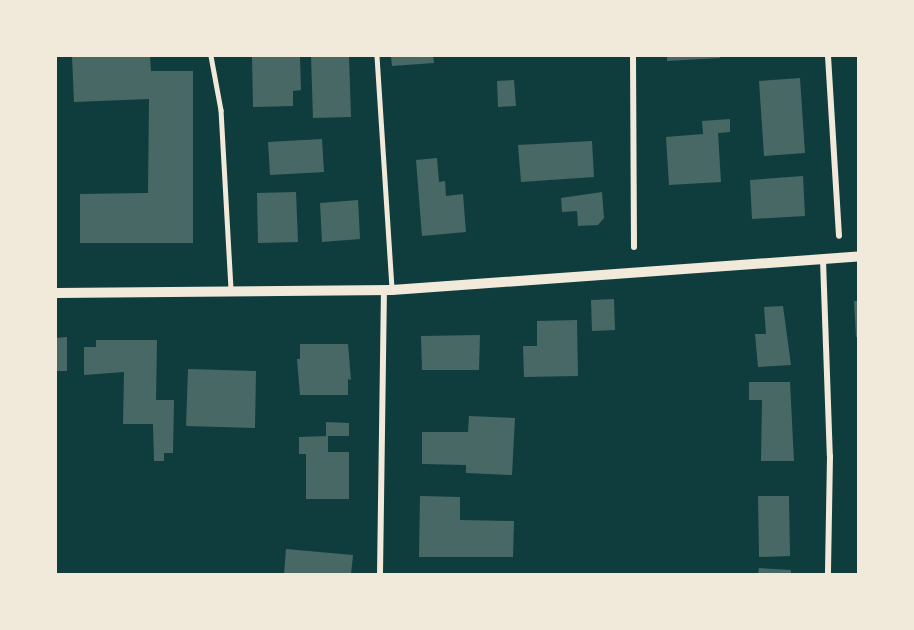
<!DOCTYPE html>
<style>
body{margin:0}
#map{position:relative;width:914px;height:630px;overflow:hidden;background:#0f3d3e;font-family:"Source Serif 4",serif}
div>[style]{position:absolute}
.building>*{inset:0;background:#486865}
.service>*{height:4.5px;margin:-2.25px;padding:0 2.25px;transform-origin:2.25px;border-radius:2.25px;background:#f1e9da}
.minor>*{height:6px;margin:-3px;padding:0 3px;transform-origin:3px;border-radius:3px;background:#f1e9da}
.tertiary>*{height:10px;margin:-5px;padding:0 5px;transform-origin:5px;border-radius:5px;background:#f1e9da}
span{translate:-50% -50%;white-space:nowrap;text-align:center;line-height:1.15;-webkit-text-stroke:6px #f1e9da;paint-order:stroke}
.frame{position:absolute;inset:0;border:57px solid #f1e9da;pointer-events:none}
</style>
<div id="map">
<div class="building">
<div style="clip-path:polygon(72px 56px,150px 56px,151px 71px,193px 71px,193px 243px,80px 243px,80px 194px,148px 193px,149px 99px,74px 102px)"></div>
<div style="clip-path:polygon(252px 56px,300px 56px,301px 90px,293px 91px,293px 106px,253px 107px)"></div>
<div style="clip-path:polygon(311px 56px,349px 56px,351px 117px,313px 118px)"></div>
<div style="clip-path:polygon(391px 56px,433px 56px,434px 63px,392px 66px)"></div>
<div style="clip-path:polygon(667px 56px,720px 56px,720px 58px,667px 61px)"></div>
<div style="clip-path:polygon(800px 78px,805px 153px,764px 156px,759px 81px)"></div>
<div style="clip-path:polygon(514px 80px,516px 106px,498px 107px,497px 81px)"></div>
<div style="clip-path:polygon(730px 119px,730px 132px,718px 133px,721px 182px,669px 185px,666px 137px,703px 134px,702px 121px)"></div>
<div style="clip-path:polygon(322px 139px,324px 172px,270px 175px,268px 142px)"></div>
<div style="clip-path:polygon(592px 141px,594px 177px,521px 182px,518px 145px)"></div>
<div style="clip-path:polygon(437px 158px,439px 182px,445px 181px,446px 196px,463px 194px,466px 232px,422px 236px,416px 160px)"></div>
<div style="clip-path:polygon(803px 176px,805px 216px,752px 219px,750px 180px)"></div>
<div style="clip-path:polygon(296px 192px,298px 242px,258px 243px,257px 193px)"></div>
<div style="clip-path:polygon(602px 192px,604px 218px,598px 225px,578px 226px,577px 211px,562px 212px,561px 198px)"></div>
<div style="clip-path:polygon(358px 200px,360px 239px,322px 242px,320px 203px)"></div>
<div style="clip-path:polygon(614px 299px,615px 330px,592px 331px,591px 300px)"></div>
<div style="clip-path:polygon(854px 301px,858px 301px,858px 337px,856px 337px)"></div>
<div style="clip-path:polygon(783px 306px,791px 365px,758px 367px,755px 334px,766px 334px,764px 307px)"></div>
<div style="clip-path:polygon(577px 320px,578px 376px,524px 377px,523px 346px,537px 346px,537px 321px)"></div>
<div style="clip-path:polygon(480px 335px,479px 370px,422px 370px,421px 336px)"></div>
<div style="clip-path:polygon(67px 337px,67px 371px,56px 371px,56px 338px)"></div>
<div style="clip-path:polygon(96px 340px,157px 340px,156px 400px,174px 400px,173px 453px,164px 453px,164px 461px,154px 461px,153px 424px,123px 424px,124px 372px,84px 375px,84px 347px,96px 347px)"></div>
<div style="clip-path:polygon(300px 344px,348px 344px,351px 380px,348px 379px,348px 395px,300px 395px,297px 359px,300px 359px)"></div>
<div style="clip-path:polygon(188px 369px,256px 371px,255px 428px,186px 426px)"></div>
<div style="clip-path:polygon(749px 382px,790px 382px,794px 461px,761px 461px,762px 400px,749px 400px)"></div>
<div style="clip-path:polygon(469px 416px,515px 418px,512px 475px,466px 473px,466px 465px,422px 464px,422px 432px,468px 432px)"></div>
<div style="clip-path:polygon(326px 422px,349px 423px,349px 436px,326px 436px)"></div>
<div style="clip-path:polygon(328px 436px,328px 452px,349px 452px,349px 499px,306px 499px,306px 454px,299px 454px,299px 437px)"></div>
<div style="clip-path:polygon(420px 496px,460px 497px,460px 520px,514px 521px,513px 557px,419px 557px)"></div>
<div style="clip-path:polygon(758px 496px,789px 496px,790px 556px,759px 557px)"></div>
<div style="clip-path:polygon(286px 549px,353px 555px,351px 574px,284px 574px)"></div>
<div style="clip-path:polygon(759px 568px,791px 570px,791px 574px,758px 574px)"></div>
</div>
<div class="service">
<div style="left:211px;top:56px;width:55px;rotate:79.5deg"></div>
<div style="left:221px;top:110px;width:181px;rotate:86.8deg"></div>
<div style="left:377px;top:56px;width:234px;rotate:86.3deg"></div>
</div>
<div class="minor">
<div style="left:633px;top:56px;width:191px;rotate:89.7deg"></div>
<div style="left:828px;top:56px;width:180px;rotate:86.5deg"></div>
<div style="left:823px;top:260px;width:196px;rotate:88deg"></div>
<div style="left:830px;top:456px;width:118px;rotate:91deg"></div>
<div style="left:380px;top:574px;width:283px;rotate:-89.2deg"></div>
</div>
<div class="tertiary">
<div style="left:56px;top:293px;width:336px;rotate:-0.5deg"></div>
<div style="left:392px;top:290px;width:467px;rotate:-4.1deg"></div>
</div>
<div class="frame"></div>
</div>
